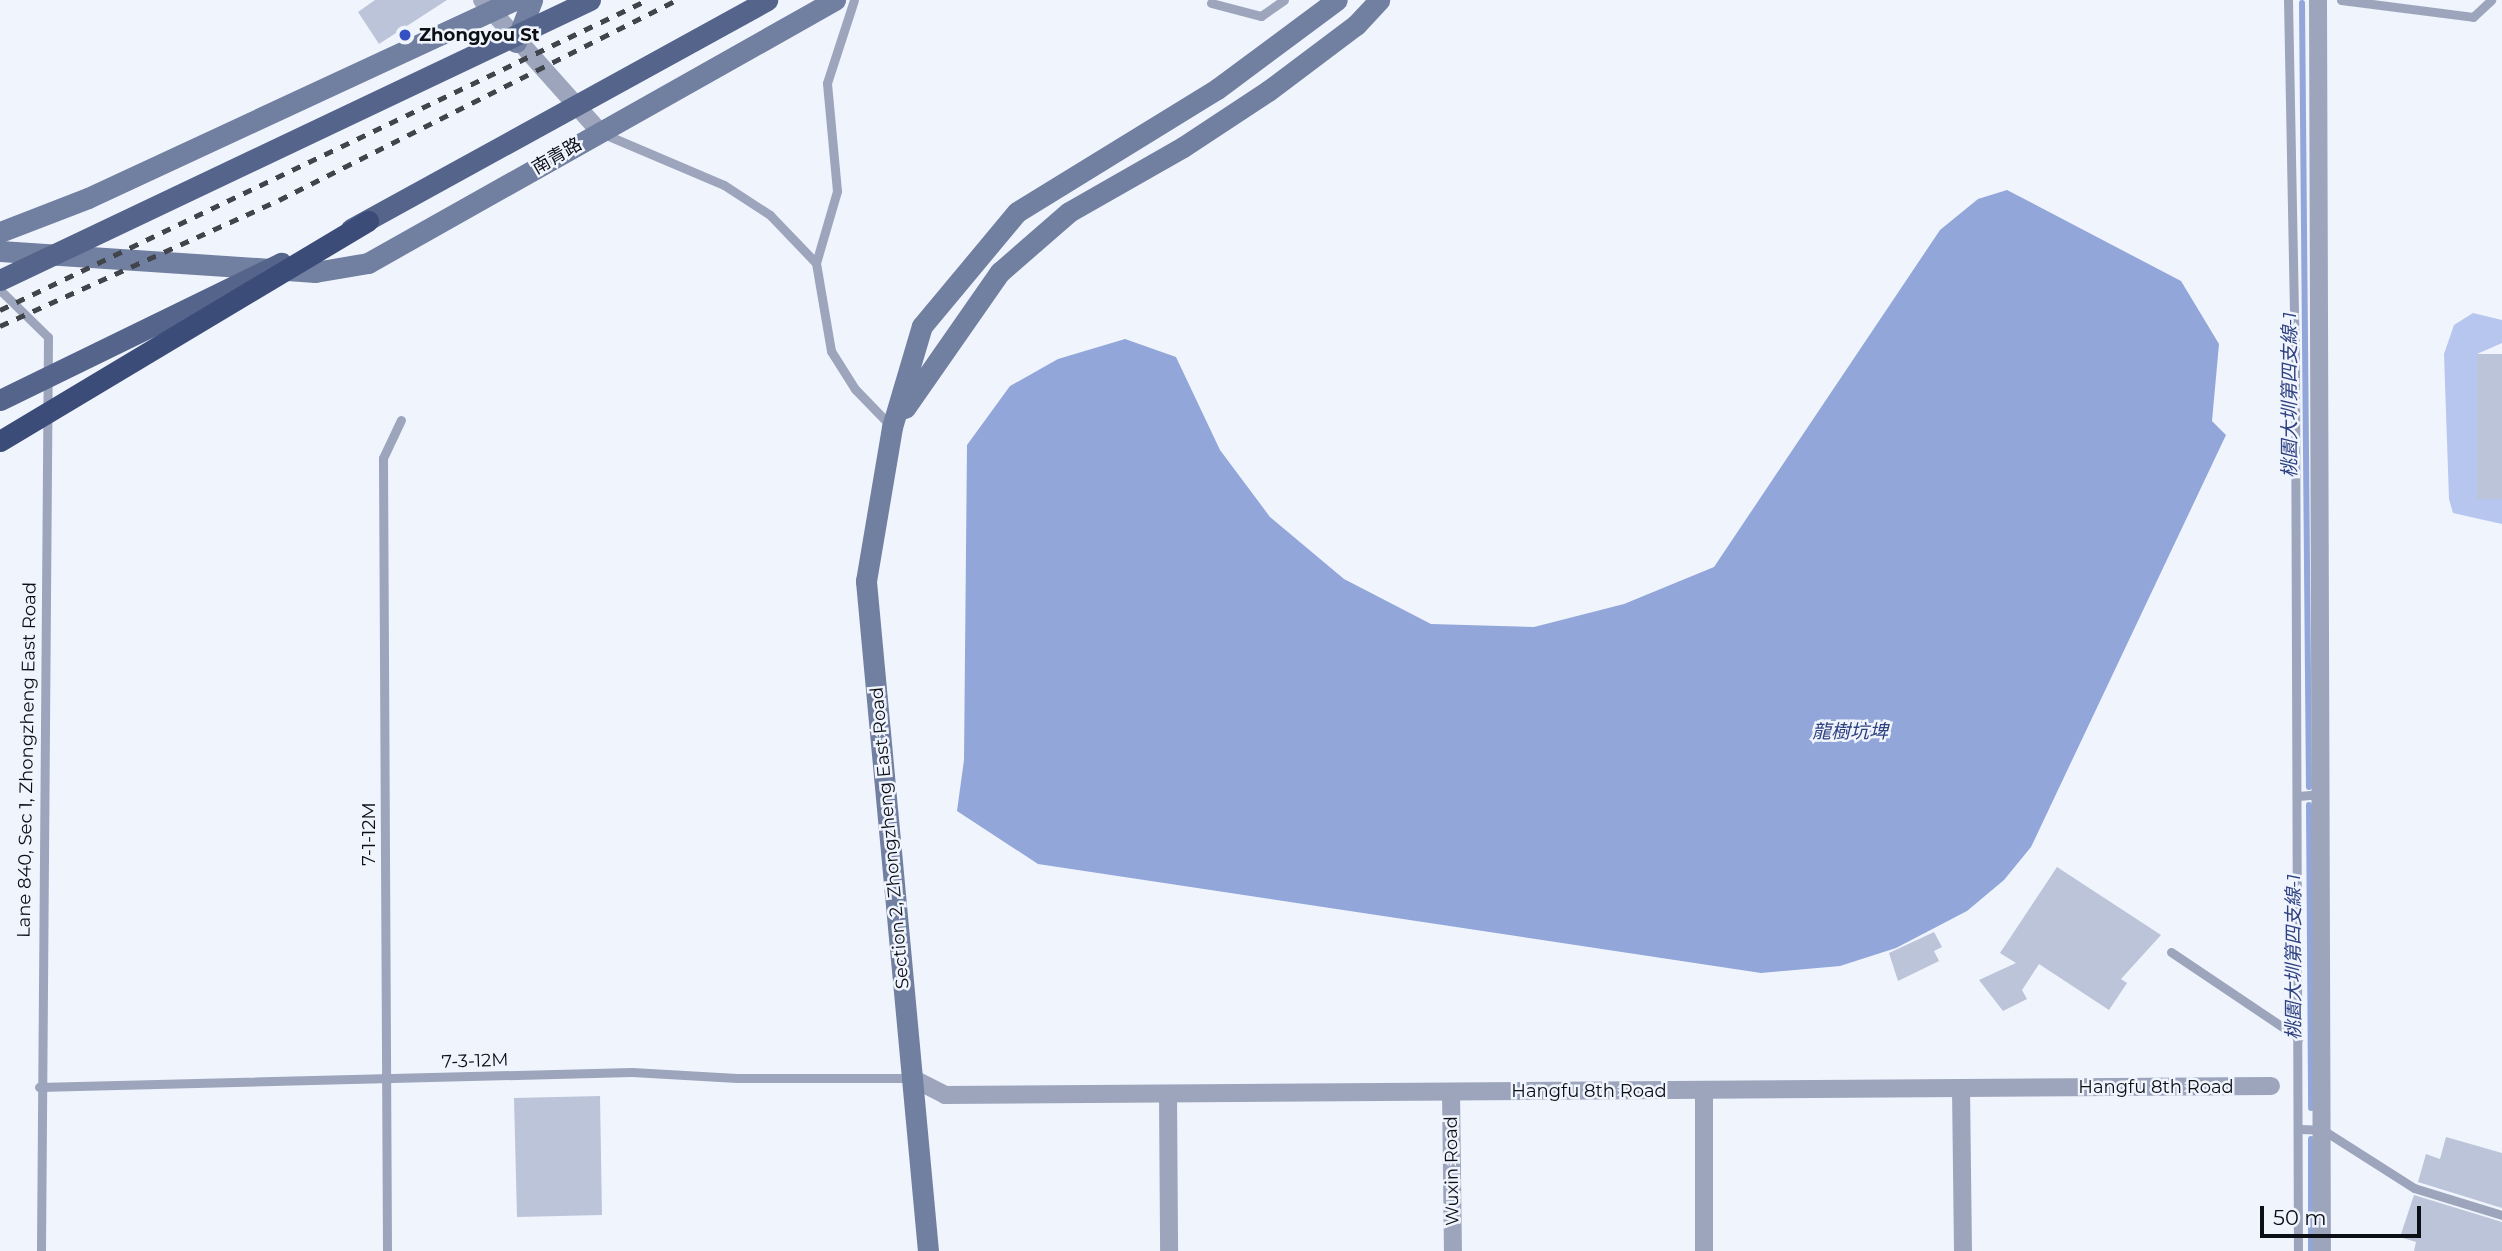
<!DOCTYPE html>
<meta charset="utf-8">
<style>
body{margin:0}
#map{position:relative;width:2502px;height:1251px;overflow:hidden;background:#f0f4fd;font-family:Montserrat,"Noto Sans TC",sans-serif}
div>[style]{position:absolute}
.green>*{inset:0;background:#b6c6ee}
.water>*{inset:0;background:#92a6da}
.stream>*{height:6px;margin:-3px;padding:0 3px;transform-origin:3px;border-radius:3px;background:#92a6da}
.building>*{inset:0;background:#bbc4d9}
.service>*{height:9px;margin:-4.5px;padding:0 4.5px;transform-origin:4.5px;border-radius:4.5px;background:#9ca5bc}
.minor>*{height:18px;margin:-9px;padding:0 9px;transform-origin:9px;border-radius:9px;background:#9ca5bc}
.secondary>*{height:21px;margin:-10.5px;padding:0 10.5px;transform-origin:10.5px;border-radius:10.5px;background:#717fa0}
.rail>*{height:5px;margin-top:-2.5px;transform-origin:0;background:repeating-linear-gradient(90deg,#41444b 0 9px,transparent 0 18px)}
.primary-bridge>*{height:21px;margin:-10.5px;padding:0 10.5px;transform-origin:10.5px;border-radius:10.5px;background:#54648b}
.motorway-bridge>*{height:21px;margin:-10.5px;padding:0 10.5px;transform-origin:10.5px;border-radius:10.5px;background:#3b4c79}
.dots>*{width:19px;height:19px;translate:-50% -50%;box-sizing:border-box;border:4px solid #f0f4fd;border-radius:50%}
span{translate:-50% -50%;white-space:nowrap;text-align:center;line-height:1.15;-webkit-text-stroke:5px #f0f4fd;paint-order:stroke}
.poi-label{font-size:18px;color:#0c0f16;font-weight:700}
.left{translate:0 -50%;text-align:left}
.street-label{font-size:18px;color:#0c0f16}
.water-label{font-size:19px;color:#2e4281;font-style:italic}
.scale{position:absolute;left:2260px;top:1206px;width:161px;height:32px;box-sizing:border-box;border:4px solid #0c0f16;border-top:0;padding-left:9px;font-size:21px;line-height:24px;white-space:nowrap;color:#0c0f16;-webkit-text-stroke:5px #f0f4fd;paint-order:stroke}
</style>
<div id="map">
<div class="green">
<div style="clip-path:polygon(2473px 313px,2502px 320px,2502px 343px,2477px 354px,2477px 498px,2502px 499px,2502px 524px,2453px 513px,2449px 499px,2444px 354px,2454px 325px)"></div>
</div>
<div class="water">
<div style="clip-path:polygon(2007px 190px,2181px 281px,2219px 344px,2212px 421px,2226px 435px,2031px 847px,2004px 880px,1967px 911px,1896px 948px,1840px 966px,1761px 973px,1038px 864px,957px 811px,964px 760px,967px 445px,1010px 386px,1058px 359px,1125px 339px,1176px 357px,1220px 450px,1270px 517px,1344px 579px,1431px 624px,1534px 627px,1624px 604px,1714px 567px,1940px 230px,1978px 199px)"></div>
</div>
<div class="stream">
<div style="left:2302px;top:3px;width:784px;rotate:89.49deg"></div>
<div style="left:2309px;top:805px;width:303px;rotate:89.6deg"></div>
<div style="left:2311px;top:1251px;width:112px;rotate:-90deg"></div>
</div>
<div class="building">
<div style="clip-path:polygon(375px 0,447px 0,379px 44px,358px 12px)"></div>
<div style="clip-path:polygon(2477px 354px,2502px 354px,2502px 499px,2477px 499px)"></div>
<div style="clip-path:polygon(2057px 867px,2161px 935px,2121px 979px,2127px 983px,2109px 1010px,2039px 964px,2022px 990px,2027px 999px,2003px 1011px,1979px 980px,2016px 963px,2000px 953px)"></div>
<div style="clip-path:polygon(1934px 932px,1942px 947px,1934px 951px,1939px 961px,1898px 981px,1889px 953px)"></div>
<div style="clip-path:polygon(600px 1096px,602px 1215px,517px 1217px,514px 1098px)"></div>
<div style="clip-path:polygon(2446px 1137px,2502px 1153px,2502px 1208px,2418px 1182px,2426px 1154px,2440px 1159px)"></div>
<div style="clip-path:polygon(2414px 1195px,2502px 1222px,2502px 1251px,2414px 1251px,2416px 1242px,2400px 1237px)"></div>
</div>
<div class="service">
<div style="left:2288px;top:0;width:359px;rotate:88.9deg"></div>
<div style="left:2295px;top:359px;width:892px;rotate:89.81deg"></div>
<div style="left:2341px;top:0;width:133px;rotate:7.3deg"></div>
<div style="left:2473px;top:17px;width:25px;rotate:-43deg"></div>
<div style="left:1211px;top:3px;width:52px;rotate:14.6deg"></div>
<div style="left:1261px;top:16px;width:28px;rotate:-35deg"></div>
<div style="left:604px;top:134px;width:130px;rotate:23deg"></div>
<div style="left:724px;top:185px;width:55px;rotate:33.1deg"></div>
<div style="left:770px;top:215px;width:66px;rotate:46.2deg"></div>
<div style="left:816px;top:263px;width:89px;rotate:80.3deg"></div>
<div style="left:831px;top:351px;width:45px;rotate:57.7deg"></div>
<div style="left:855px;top:389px;width:52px;rotate:45.8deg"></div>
<div style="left:816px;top:263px;width:75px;rotate:-73.7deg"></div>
<div style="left:837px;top:191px;width:108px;rotate:-95.3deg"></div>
<div style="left:827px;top:83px;width:87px;rotate:-72deg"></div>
<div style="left:0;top:290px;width:67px;rotate:44.4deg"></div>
<div style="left:48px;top:337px;width:914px;rotate:90.44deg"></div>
<div style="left:2298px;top:796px;width:24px;rotate:-5deg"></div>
<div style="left:2171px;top:952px;width:154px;rotate:33.9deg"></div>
<div style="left:39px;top:1087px;width:593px;rotate:-1.45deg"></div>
<div style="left:632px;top:1072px;width:105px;rotate:3.3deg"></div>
<div style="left:737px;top:1078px;width:174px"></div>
<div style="left:2299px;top:1129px;width:24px;rotate:2deg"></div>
<div style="left:2323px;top:1130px;width:108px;rotate:32.5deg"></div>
<div style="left:2414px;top:1188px;width:92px;rotate:17.1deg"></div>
<div style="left:387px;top:1251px;width:793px;rotate:-90.29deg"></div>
<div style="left:383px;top:458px;width:42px;rotate:-64.7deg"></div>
</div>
<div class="minor">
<div style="left:482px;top:0;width:176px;rotate:48.2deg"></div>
<div style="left:2318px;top:0;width:1251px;rotate:89.82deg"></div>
<div style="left:912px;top:1078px;width:37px;rotate:27deg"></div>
<div style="left:945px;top:1095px;width:1326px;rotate:-0.39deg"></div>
<div style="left:1961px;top:1088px;width:163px;rotate:89.3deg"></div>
<div style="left:1704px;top:1090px;width:161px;rotate:90deg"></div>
<div style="left:1451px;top:1092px;width:159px;rotate:89.3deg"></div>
<div style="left:1168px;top:1094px;width:157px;rotate:89.6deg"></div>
</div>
<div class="secondary">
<div style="left:516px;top:42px;width:45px;rotate:-69.1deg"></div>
<div style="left:0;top:232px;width:94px;rotate:-21.1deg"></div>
<div style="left:88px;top:198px;width:470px;rotate:-24.9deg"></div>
<div style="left:0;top:251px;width:316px;rotate:3.8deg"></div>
<div style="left:315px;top:272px;width:54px;rotate:-9.6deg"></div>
<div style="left:368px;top:263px;width:536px;rotate:-29.39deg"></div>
<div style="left:905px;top:408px;width:166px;rotate:-55.1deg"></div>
<div style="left:1000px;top:272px;width:91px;rotate:-41deg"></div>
<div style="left:1069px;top:212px;width:131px;rotate:-29.7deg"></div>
<div style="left:1183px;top:147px;width:102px;rotate:-33.4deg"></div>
<div style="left:1268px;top:91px;width:110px;rotate:-36.9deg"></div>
<div style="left:1356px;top:25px;width:34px;rotate:-47deg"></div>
<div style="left:928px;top:1251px;width:673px;rotate:-95.29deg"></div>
<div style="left:866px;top:581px;width:156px;rotate:-80.4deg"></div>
<div style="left:892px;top:427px;width:105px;rotate:-73.5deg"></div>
<div style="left:922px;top:326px;width:148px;rotate:-50.2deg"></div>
<div style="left:1017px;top:212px;width:235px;rotate:-31.6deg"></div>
<div style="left:1217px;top:89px;width:149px;rotate:-36.6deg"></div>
</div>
<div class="rail">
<div style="left:0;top:310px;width:717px;rotate:-25.6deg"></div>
<div style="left:0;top:326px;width:306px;rotate:-24.3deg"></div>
<div style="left:279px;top:200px;width:445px;rotate:-26.7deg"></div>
</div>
<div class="primary-bridge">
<div style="left:351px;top:229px;width:475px;rotate:-28.8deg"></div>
<div style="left:0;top:280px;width:653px;rotate:-25.39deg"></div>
<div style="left:0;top:400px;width:313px;rotate:-26deg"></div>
</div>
<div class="motorway-bridge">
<div style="left:0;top:441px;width:429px;rotate:-30.9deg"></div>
</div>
<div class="dots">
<div style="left:405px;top:35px;background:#3452c3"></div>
</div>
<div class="poi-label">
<span class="left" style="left:419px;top:35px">Zhongyou St</span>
</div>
<div class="street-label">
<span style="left:557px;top:156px;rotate:-30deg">南青路</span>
<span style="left:27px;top:760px;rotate:-89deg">Lane 840, Sec 1, Zhongzheng East Road</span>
<span style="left:369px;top:834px;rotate:-90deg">7-1-12M</span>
<span style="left:890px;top:838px;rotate:-95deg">Section 2, Zhongzheng East Road</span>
<span style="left:475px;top:1061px;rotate:-2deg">7-3-12M</span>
<span style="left:2156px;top:1087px">Hangfu 8th Road</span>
<span style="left:1589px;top:1091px">Hangfu 8th Road</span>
<span style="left:1452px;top:1171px;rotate:-91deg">Wuxin Road</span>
</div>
<div class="water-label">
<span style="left:2290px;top:395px;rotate:-90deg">桃園大圳第四支線-1</span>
<span style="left:1850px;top:732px">龍樹坑埤</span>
<span style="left:2294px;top:957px;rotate:-90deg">桃園大圳第四支線-1</span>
</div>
<div class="scale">50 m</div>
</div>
